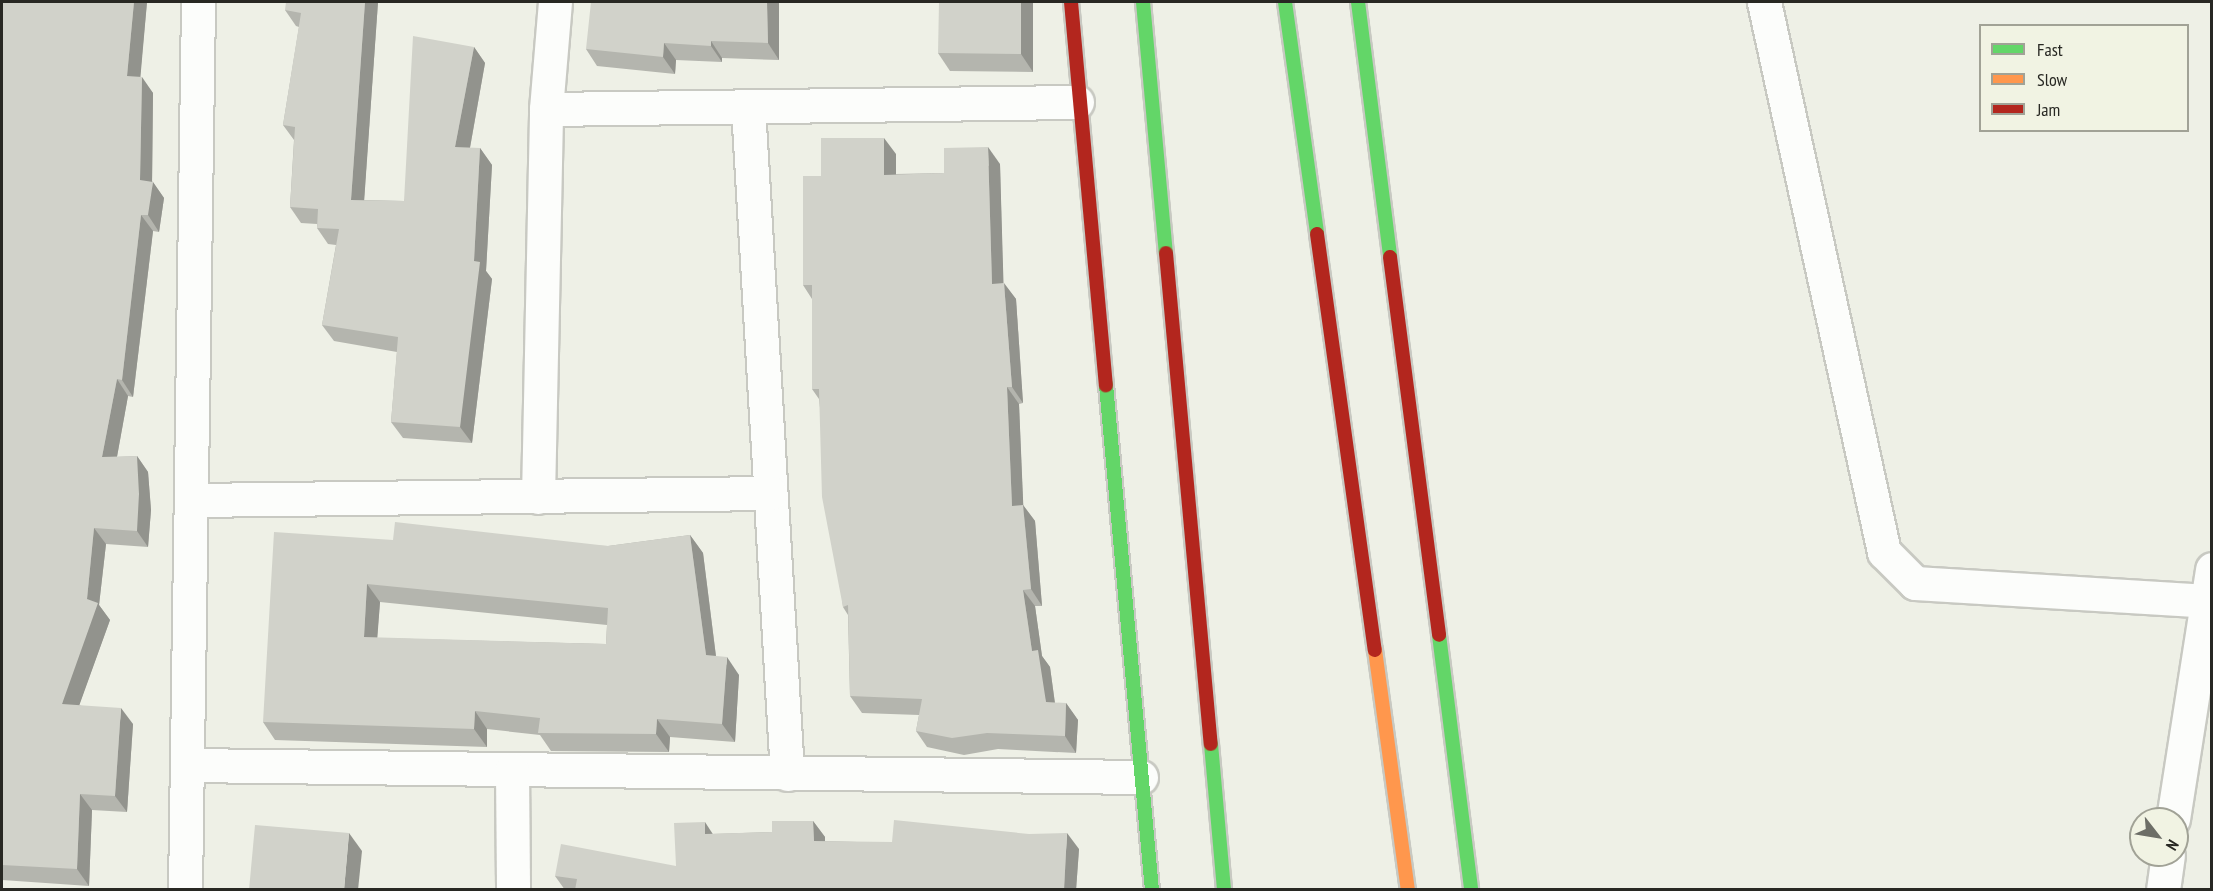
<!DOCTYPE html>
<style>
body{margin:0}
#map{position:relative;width:2213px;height:891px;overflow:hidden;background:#eef0e6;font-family:"PT Sans Narrow",sans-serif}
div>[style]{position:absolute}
.roads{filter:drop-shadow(2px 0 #c8c9c2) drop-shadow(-2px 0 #c8c9c2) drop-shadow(0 2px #c8c9c2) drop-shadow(0 -2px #c8c9c2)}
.street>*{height:33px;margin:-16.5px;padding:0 16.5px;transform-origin:16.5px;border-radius:16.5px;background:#fcfdfb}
.fast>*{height:14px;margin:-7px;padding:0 7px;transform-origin:7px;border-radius:7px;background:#63d668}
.slow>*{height:14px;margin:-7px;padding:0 7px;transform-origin:7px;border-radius:7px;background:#ff974d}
.jam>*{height:14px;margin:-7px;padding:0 7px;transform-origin:7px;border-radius:7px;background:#b3261e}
.wall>*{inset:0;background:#b4b5ae}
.shaded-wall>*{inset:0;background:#92938d}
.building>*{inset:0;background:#d1d2ca}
span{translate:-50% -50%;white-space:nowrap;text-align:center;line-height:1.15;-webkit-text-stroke:4.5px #f1f3e3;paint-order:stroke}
.frame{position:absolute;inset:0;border:3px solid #282823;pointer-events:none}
.legend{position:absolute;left:1979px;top:24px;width:210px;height:108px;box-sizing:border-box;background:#f1f3e3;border:2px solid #a1a296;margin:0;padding:8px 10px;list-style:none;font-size:18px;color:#282823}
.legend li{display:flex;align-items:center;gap:12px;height:30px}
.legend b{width:30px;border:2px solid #a1a296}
.north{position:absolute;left:2129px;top:807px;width:60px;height:60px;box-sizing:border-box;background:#f1f3e3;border:2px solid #a1a296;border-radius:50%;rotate:121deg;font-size:16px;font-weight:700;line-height:24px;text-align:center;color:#282823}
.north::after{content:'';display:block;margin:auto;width:21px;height:27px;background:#6d6e67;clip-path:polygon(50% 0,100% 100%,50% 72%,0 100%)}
</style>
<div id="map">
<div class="roads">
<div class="street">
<div style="left:1764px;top:2px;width:563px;rotate:77.69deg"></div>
<div style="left:1884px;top:552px;width:44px;rotate:45deg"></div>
<div style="left:1915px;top:583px;width:293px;rotate:3.5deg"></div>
<div style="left:748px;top:107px;width:668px;rotate:86.65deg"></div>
<div style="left:546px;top:109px;width:531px;rotate:-0.76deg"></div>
<div style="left:538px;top:497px;width:388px;rotate:-88.8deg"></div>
<div style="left:546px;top:109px;width:107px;rotate:-85.2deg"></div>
<div style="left:191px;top:500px;width:579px;rotate:-0.69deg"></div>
<div style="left:187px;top:765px;width:954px;rotate:0.72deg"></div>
<div style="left:512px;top:770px;width:120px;rotate:89.5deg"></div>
<div style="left:2173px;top:819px;width:253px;rotate:-81.1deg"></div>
<div style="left:185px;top:890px;width:888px;rotate:-89.16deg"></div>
<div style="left:2163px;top:890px;width:35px;rotate:-82deg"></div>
</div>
<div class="fast">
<div style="left:1143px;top:2px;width:252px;rotate:84.8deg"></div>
<div style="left:1285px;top:2px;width:234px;rotate:82.1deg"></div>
<div style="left:1358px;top:2px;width:257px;rotate:82.8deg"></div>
<div style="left:1106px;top:385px;width:507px;rotate:84.8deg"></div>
<div style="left:1439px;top:635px;width:257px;rotate:82.8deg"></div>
<div style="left:1211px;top:744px;width:147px;rotate:84.9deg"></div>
</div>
<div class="slow">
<div style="left:1375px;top:650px;width:242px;rotate:82.2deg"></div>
</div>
<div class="jam">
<div style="left:1071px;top:2px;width:385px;rotate:84.8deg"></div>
<div style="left:1317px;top:234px;width:420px;rotate:82.1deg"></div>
<div style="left:1166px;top:253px;width:493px;rotate:84.8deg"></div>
<div style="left:1390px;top:257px;width:381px;rotate:82.6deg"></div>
</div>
</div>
<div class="wall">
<div style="clip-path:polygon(2px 2px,147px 2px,140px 77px,153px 93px,152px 181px,164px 198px,159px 232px,153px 231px,133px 397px,128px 396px,117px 457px,137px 456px,148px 472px,151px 510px,148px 547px,106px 544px,99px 605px,110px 620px,79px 705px,133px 724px,127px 812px,92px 810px,89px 886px,2px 880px)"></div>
<div style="clip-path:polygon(378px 2px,364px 200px,404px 201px,474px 47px,485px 63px,470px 148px,480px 148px,492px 165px,486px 271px,492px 279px,472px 443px,403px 438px,391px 422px,397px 352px,334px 341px,322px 325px,336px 245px,328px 244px,317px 228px,317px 224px,301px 223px,290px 207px,294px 140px,283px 125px,299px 27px,296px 26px,285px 10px)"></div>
<div style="clip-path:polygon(779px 2px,779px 60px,722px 58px,722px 62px,676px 60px,675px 74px,597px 66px,586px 49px)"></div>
<div style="clip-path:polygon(1033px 2px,1033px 72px,950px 71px,938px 53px)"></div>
<div style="clip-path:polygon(896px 154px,896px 174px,944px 173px,1000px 164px,1003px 283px,1016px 299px,1023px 403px,1019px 404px,1023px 505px,1035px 521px,1042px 606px,1035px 606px,1042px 656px,1050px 667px,1055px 703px,1066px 703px,1078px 720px,1076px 753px,998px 749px,964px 755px,927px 747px,916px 731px,919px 715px,862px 713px,850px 696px,848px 615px,843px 607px,819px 399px,812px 389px,812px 299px,803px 285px,821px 176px)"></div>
<div style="clip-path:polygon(evenodd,690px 535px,703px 553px,716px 656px,739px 675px,735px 742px,670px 737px,669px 752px,551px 751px,540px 735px,487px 729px,487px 747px,275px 740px,263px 722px,393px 540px,608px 546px,690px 535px,380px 602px,607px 625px,606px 644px,377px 638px,380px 602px)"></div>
<div style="clip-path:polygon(813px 821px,825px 837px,825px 841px,1079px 849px,1076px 890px,565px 890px,555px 876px,676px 866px,713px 834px,772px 832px)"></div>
</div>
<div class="shaded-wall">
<div style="clip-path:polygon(134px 2px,147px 2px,139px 93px,127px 76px)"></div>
<div style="clip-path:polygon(365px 2px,378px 2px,363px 217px,351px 200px)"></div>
<div style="clip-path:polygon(767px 2px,779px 2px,779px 60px,768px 43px)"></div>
<div style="clip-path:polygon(1021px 2px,1033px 2px,1033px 72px,1021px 54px)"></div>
<div style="clip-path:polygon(711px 41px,722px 58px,722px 62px,711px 46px)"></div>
<div style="clip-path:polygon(664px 43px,676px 60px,675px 74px,663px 57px)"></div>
<div style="clip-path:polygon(474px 47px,485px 63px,467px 164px,455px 147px)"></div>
<div style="clip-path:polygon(142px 77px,153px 93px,152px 188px,153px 182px,164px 198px,159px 232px,148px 215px,140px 180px)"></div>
<div style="clip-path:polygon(884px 138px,896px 154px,896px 191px,884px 175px)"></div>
<div style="clip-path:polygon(988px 147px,1000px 164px,1004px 300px,992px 284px)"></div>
<div style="clip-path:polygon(480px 148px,492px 165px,486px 271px,492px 279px,472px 443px,460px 427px,474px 261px)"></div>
<div style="clip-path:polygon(141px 215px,153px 231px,133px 397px,122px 380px)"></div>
<div style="clip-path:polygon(1004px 283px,1016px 299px,1023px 403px,1012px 387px)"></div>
<div style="clip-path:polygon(117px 379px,128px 396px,114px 473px,102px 457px)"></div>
<div style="clip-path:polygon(1007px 387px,1019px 404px,1024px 522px,1012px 506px)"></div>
<div style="clip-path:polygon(137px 456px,148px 472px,151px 510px,148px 547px,137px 531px)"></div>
<div style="clip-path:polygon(1023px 505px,1035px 521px,1042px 606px,1031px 589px)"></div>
<div style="clip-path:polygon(94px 528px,106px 544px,99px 605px,110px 620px,74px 720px,62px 704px,87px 599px)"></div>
<div style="clip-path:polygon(690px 535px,703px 553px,718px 673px,706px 655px)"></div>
<div style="clip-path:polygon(367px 584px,380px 602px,376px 655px,364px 637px)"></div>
<div style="clip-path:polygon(1023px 590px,1035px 606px,1042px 656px,1050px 667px,1057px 719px,1046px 702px,1032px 651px)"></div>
<div style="clip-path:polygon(727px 657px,739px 675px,735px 742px,722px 724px)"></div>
<div style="clip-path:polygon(1066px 703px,1078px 720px,1076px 753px,1065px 736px)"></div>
<div style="clip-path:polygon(121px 708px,133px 724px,127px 812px,115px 796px)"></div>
<div style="clip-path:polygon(475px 711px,487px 729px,487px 747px,474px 729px)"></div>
<div style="clip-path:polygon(657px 719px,670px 737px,669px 752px,656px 734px)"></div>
<div style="clip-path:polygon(80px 794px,92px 810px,89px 886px,77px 869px)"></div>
<div style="clip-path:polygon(813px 821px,825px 837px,825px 857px,814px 841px)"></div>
<div style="clip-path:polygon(705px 822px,716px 839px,705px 834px)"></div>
<div style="clip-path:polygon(349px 833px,362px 851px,358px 890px,344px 890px)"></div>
<div style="clip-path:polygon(1067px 833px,1079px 849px,1076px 890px,1064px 890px)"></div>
</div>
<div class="building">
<div style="clip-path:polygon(2px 2px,134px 2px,127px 76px,142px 77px,140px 180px,153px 182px,148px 215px,141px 215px,122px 380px,117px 379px,102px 457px,137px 456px,139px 494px,137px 531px,94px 528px,87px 599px,98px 603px,62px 704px,121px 708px,115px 796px,80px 794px,77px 869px,2px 865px)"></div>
<div style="clip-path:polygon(286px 2px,365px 2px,351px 200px,404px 201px,413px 36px,474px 47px,455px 147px,480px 148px,474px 261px,480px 262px,460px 427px,391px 422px,398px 337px,322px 325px,339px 229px,317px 228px,318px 209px,290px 207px,295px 127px,283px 125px,301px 13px,285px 10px)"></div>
<div style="clip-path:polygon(591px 2px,767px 2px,768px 43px,711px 41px,711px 46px,664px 43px,663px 57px,586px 49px)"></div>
<div style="clip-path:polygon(939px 2px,1021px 2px,1021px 54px,938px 53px)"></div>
<div style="clip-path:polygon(821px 138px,884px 138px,884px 175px,944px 173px,944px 148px,988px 147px,992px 284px,1004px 283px,1012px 387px,1007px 387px,1012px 506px,1023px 505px,1031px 589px,1023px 590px,1032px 651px,1038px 650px,1046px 702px,1066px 703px,1065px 736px,987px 733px,952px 738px,916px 731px,922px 699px,850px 696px,848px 605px,843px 607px,822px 497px,819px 389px,812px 389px,812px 285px,803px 285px,803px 176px,821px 176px)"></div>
<div style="clip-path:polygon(evenodd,395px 522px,608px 546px,690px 535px,706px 655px,727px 657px,722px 724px,657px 719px,656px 734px,538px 733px,540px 718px,475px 711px,474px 729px,263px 722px,274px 532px,393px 540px,395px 522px,367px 584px,608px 608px,606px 644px,364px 637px,367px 584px)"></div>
<div style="clip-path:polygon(894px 820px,1029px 834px,1067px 833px,1064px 890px,575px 890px,577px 879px,555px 876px,561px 844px,676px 866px,674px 823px,705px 822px,705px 834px,772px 832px,772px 821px,813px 821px,814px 841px,892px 842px)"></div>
<div style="clip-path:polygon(255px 825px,349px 833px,344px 890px,249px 890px)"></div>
</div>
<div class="frame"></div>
<ul class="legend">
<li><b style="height:8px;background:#63d668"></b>Fast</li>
<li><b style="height:8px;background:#ff974d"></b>Slow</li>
<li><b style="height:8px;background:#b3261e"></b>Jam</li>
</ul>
<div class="north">N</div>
</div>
